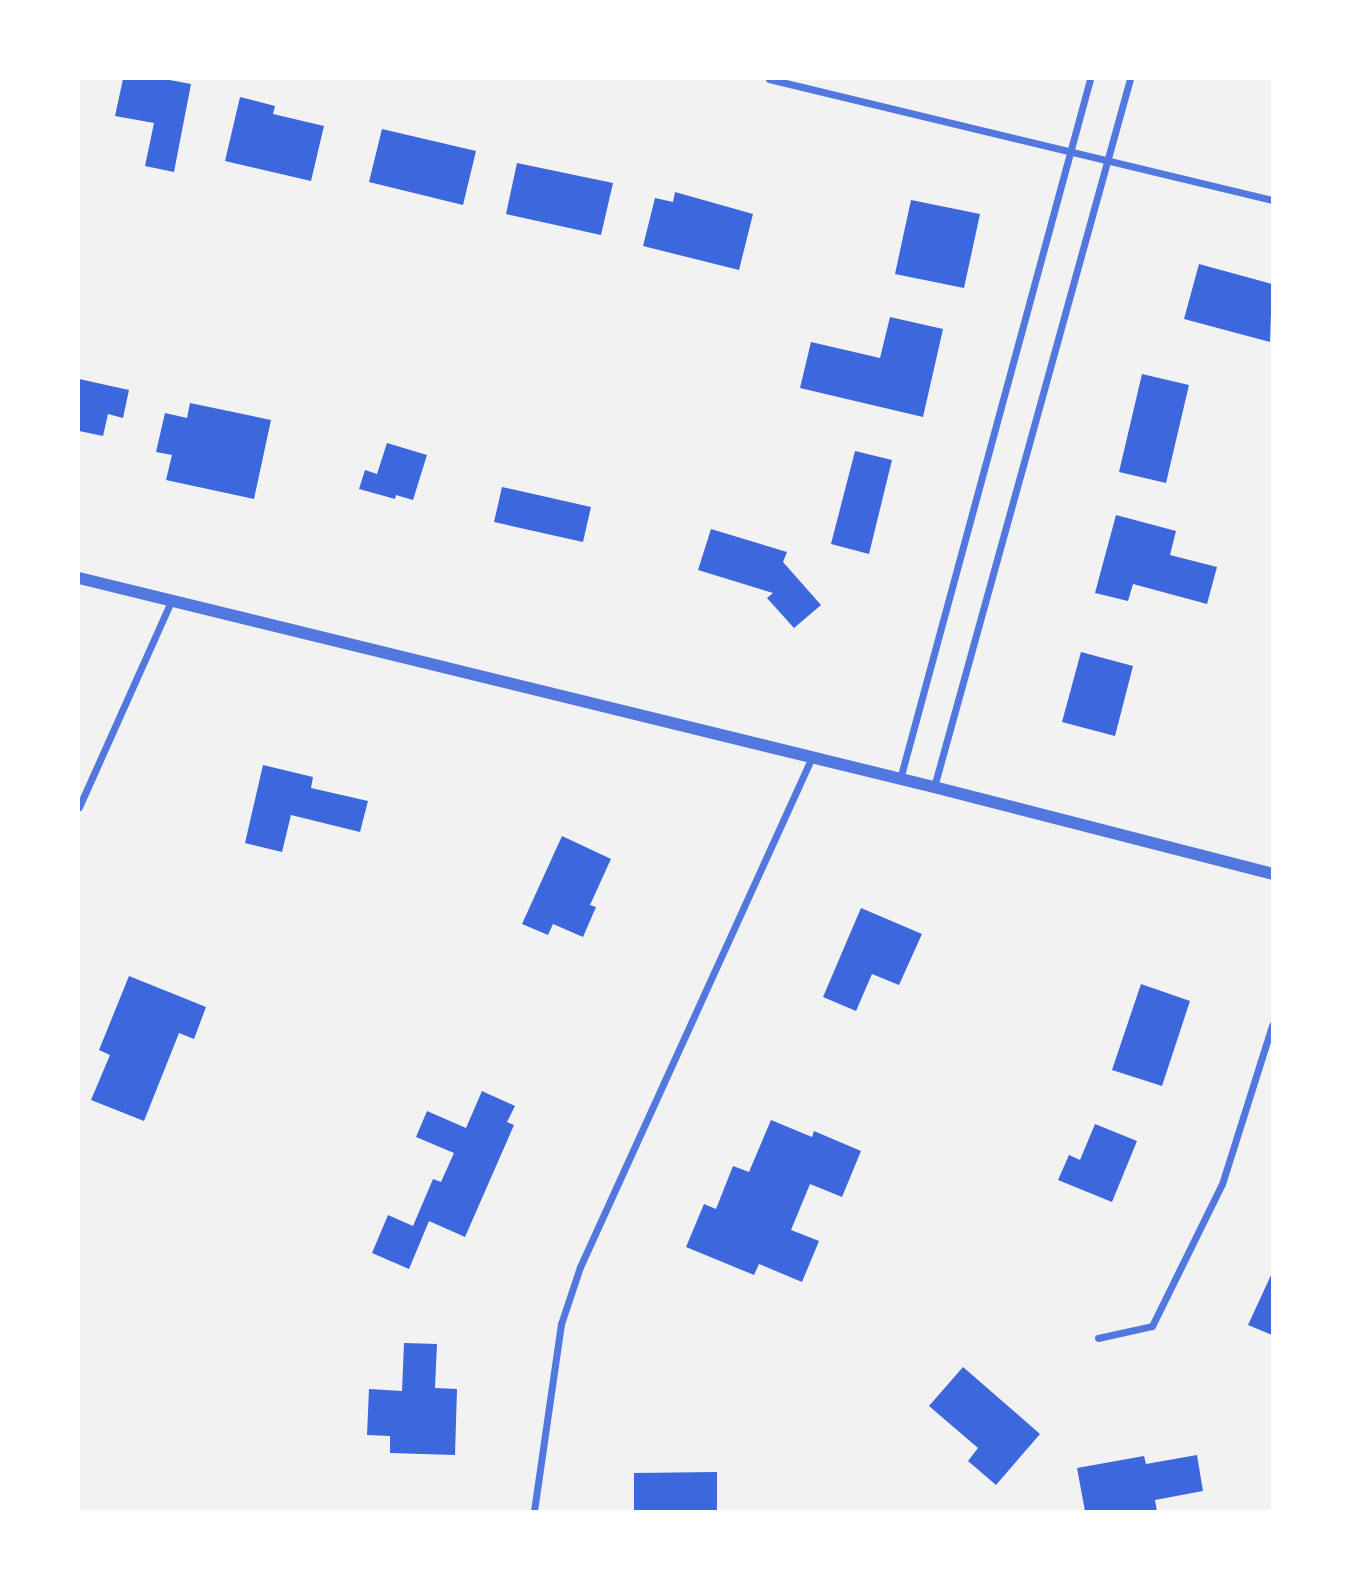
<!DOCTYPE html>
<style>
body{margin:0}
#map{position:relative;width:1351px;height:1590px;overflow:hidden;background:#f2f2f2;font-family:Rubik,sans-serif}
div>[style]{position:absolute}
.building>*{inset:0;background:#3d67dc}
.minor>*{height:7px;margin:-3.5px;padding:0 3.5px;transform-origin:3.5px;border-radius:3.5px;background:#5277de}
.tertiary>*{height:12px;margin:-6px;padding:0 6px;transform-origin:6px;border-radius:6px;background:#5277de}
span{translate:-50% -50%;white-space:nowrap;text-align:center;line-height:1.15;-webkit-text-stroke:6px #fff;paint-order:stroke}
.frame{position:absolute;inset:0;border:80px solid #fff;pointer-events:none}
</style>
<div id="map">
<div class="building">
<div style="clip-path:polygon(123px 79px,164px 79px,191px 84px,174px 172px,145px 166px,154px 123px,115px 116px)"></div>
<div style="clip-path:polygon(240px 97px,275px 106px,273px 114px,324px 126px,311px 181px,225px 161px)"></div>
<div style="clip-path:polygon(382px 129px,476px 151px,463px 205px,369px 182px)"></div>
<div style="clip-path:polygon(517px 163px,613px 183px,601px 235px,506px 214px)"></div>
<div style="clip-path:polygon(675px 192px,753px 214px,739px 270px,643px 246px,655px 198px,673px 202px)"></div>
<div style="clip-path:polygon(911px 200px,980px 214px,964px 288px,895px 274px)"></div>
<div style="clip-path:polygon(1199px 264px,1272px 284px,1270px 342px,1184px 319px)"></div>
<div style="clip-path:polygon(890px 317px,943px 329px,923px 417px,800px 388px,811px 342px,880px 358px)"></div>
<div style="clip-path:polygon(1142px 374px,1189px 385px,1166px 483px,1119px 472px)"></div>
<div style="clip-path:polygon(79px 379px,129px 390px,123px 418px,108px 414px,103px 436px,79px 431px)"></div>
<div style="clip-path:polygon(190px 403px,271px 420px,254px 499px,166px 480px,172px 455px,156px 452px,165px 413px,187px 418px)"></div>
<div style="clip-path:polygon(387px 443px,427px 455px,413px 500px,396px 495px,395px 499px,359px 489px,365px 470px,377px 474px)"></div>
<div style="clip-path:polygon(855px 451px,892px 460px,869px 554px,831px 544px)"></div>
<div style="clip-path:polygon(502px 487px,591px 507px,583px 542px,494px 522px)"></div>
<div style="clip-path:polygon(1116px 515px,1176px 531px,1170px 555px,1217px 567px,1207px 604px,1133px 584px,1128px 601px,1095px 593px)"></div>
<div style="clip-path:polygon(711px 529px,787px 552px,783px 562px,821px 605px,794px 628px,767px 598px,773px 593px,698px 570px)"></div>
<div style="clip-path:polygon(1081px 652px,1133px 666px,1115px 736px,1062px 722px)"></div>
<div style="clip-path:polygon(263px 765px,313px 777px,311px 788px,368px 801px,360px 832px,291px 815px,282px 852px,245px 843px)"></div>
<div style="clip-path:polygon(562px 836px,611px 859px,590px 905px,596px 907px,583px 937px,553px 924px,548px 935px,522px 924px)"></div>
<div style="clip-path:polygon(861px 908px,922px 934px,899px 985px,872px 974px,856px 1011px,823px 997px)"></div>
<div style="clip-path:polygon(129px 976px,206px 1007px,194px 1039px,179px 1033px,144px 1121px,91px 1100px,110px 1055px,99px 1050px)"></div>
<div style="clip-path:polygon(1141px 984px,1190px 1001px,1162px 1086px,1112px 1070px)"></div>
<div style="clip-path:polygon(482px 1091px,515px 1106px,507px 1122px,514px 1125px,465px 1237px,429px 1221px,409px 1269px,372px 1253px,388px 1215px,413px 1226px,433px 1179px,441px 1182px,454px 1153px,416px 1137px,427px 1111px,466px 1128px)"></div>
<div style="clip-path:polygon(771px 1120px,812px 1137px,814px 1131px,861px 1151px,842px 1197px,810px 1184px,791px 1230px,819px 1241px,802px 1282px,759px 1264px,754px 1275px,686px 1247px,704px 1204px,716px 1209px,733px 1166px,749px 1172px)"></div>
<div style="clip-path:polygon(1095px 1124px,1137px 1141px,1112px 1202px,1058px 1180px,1069px 1155px,1080px 1160px)"></div>
<div style="clip-path:polygon(1272px 1273px,1272px 1335px,1248px 1325px)"></div>
<div style="clip-path:polygon(404px 1343px,437px 1344px,435px 1388px,457px 1389px,455px 1455px,390px 1453px,390px 1436px,367px 1435px,369px 1389px,402px 1391px)"></div>
<div style="clip-path:polygon(963px 1367px,1040px 1434px,996px 1485px,968px 1461px,978px 1448px,929px 1406px)"></div>
<div style="clip-path:polygon(1197px 1455px,1203px 1491px,1155px 1500px,1157px 1511px,1085px 1511px,1077px 1468px,1144px 1456px,1146px 1464px)"></div>
<div style="clip-path:polygon(717px 1472px,717px 1511px,634px 1511px,634px 1473px)"></div>
</div>
<div class="minor">
<div style="left:769px;top:79px;width:517px;rotate:13.53deg"></div>
<div style="left:900px;top:779px;width:725px;rotate:-74.81deg"></div>
<div style="left:934px;top:787px;width:735px;rotate:-74.53deg"></div>
<div style="left:79px;top:807px;width:228px;rotate:-65.9deg"></div>
<div style="left:1098px;top:1338px;width:55px;rotate:-12.5deg"></div>
<div style="left:1152px;top:1326px;width:158px;rotate:-63.8deg"></div>
<div style="left:1222px;top:1184px;width:167px;rotate:-72.5deg"></div>
<div style="left:534px;top:1511px;width:189px;rotate:-81.8deg"></div>
<div style="left:561px;top:1324px;width:60px;rotate:-71.6deg"></div>
<div style="left:580px;top:1267px;width:560px;rotate:-65.54deg"></div>
</div>
<div class="tertiary">
<div style="left:79px;top:578px;width:880px;rotate:13.74deg"></div>
<div style="left:934px;top:787px;width:349px;rotate:14.4deg"></div>
</div>
<div class="frame"></div>
</div>
